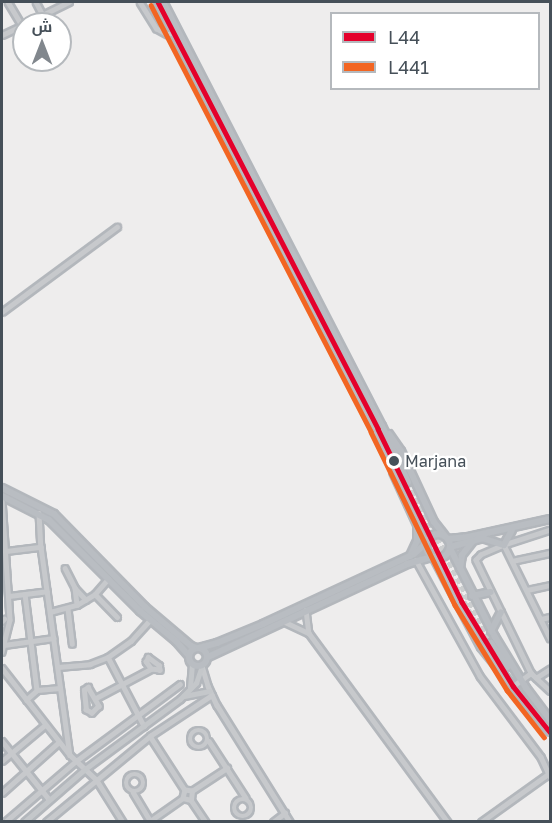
<!DOCTYPE html>
<meta charset="utf-8">
<style>
body{margin:0}
#map{position:relative;width:552px;height:823px;overflow:hidden;background:#eeeded;font-family:"Golos Text",Cairo,sans-serif}
div>[style]{position:absolute}
.highway-tunnel>*{height:6px;margin-top:-3px;transform-origin:0;background:repeating-linear-gradient(90deg,#cccecf 0 6px,transparent 0 9px)}
.roads{filter:drop-shadow(2px 0 #b3b7bc) drop-shadow(-2px 0 #b3b7bc) drop-shadow(0 2px #b3b7bc) drop-shadow(0 -2px #b3b7bc)}
.minor>*{height:4.5px;margin:-2.25px;padding:0 2.25px;transform-origin:2.25px;border-radius:2.25px;background:#c7c9cc}
.minor>.ring{margin:-2.25px;padding:0;box-sizing:content-box;background:none;border:4.5px solid #c7c9cc;border-radius:50%}
.major>*{height:5px;margin:-2.5px;padding:0 2.5px;transform-origin:2.5px;border-radius:2.5px;background:#c4c7ca}
.highway>*{height:6px;margin:-3px;padding:0 3px;transform-origin:3px;border-radius:3px;background:#b9bdc2}
.highway>.ring{margin:-3px;padding:0;box-sizing:content-box;background:none;border:6px solid #b9bdc2;border-radius:50%}
.bus-1>*{height:4.5px;margin:-2.25px;padding:0 2.25px;transform-origin:2.25px;border-radius:2.25px;background:#e4002b}
.bus-2>*{height:4.5px;margin:-2.25px;padding:0 2.25px;transform-origin:2.25px;border-radius:2.25px;background:#f26522}
.dots>*{width:16px;height:16px;translate:-50% -50%;box-sizing:border-box;border:3px solid #fff;border-radius:50%}
span{translate:-50% -50%;white-space:nowrap;text-align:center;line-height:1.15;-webkit-text-stroke:4.5px #fff;paint-order:stroke}
.bus-label{font-size:16px;color:#465059}
.left{translate:0 -50%;text-align:left}
.frame{position:absolute;inset:0;border:3px solid #465059;pointer-events:none}
.legend{position:absolute;left:330px;top:12px;width:210px;height:78px;box-sizing:border-box;background:#fff;border:2px solid #b5b9bd;margin:0;padding:8px 10px;list-style:none;font-size:18px;color:#465059}
.legend li{display:flex;align-items:center;gap:12px;height:30px}
.legend b{width:30px;border:2px solid #b5b9bd}
.north{position:absolute;left:12px;top:12px;width:60px;height:60px;box-sizing:border-box;background:#fff;border:2px solid #b5b9bd;border-radius:50%;rotate:0deg;font-size:16px;font-weight:700;line-height:24px;text-align:center;color:#465059}
.north::after{content:'';display:block;margin:auto;width:21px;height:27px;background:#81878d;clip-path:polygon(50% 0,100% 100%,50% 72%,0 100%)}
</style>
<div id="map">
<div class="highway-tunnel">
<div style="left:408px;top:482px;width:181px;rotate:62.7deg"></div>
<div style="left:403px;top:484px;width:88px;rotate:63.7deg"></div>
<div style="left:442px;top:563px;width:94px;rotate:61.2deg"></div>
</div>
<div class="roads">
<div class="minor">
<div style="left:8px;top:2px;width:27px;rotate:59deg"></div>
<div style="left:36px;top:2px;width:15px;rotate:62deg"></div>
<div style="left:140px;top:2px;width:31px;rotate:58deg"></div>
<div style="left:156px;top:28px;width:13px;rotate:29deg"></div>
<div style="left:167px;top:34px;width:7px"></div>
<div style="left:24px;top:24px;width:50px;rotate:-26.1deg"></div>
<div style="left:2px;top:35px;width:23px;rotate:-25deg"></div>
<div style="left:2px;top:312px;width:143px;rotate:-36.5deg"></div>
<div style="left:2px;top:499px;width:121px;rotate:86.2deg"></div>
<div style="left:10px;top:620px;width:33px;rotate:104deg"></div>
<div style="left:39px;top:513px;width:34px;rotate:87deg"></div>
<div style="left:41px;top:547px;width:210px;rotate:82.1deg"></div>
<div style="left:70px;top:755px;width:35px;rotate:43deg"></div>
<div style="left:96px;top:779px;width:51px;rotate:57.9deg"></div>
<div style="left:550px;top:530px;width:48px;rotate:161.9deg"></div>
<div style="left:504px;top:545px;width:25px;rotate:157deg"></div>
<div style="left:481px;top:555px;width:7px;rotate:135deg"></div>
<div style="left:476px;top:560px;width:126px;rotate:64deg"></div>
<div style="left:531px;top:673px;width:26px;rotate:43deg"></div>
<div style="left:504px;top:545px;width:104px;rotate:63.7deg"></div>
<div style="left:6px;top:551px;width:35px;rotate:-7deg"></div>
<div style="left:416px;top:560px;width:132px;rotate:61.1deg"></div>
<div style="left:480px;top:676px;width:101px;rotate:53deg"></div>
<div style="left:541px;top:757px;width:21px;rotate:65deg"></div>
<div style="left:512px;top:561px;width:39px;rotate:-12deg"></div>
<div style="left:65px;top:568px;width:22px;rotate:63deg"></div>
<div style="left:75px;top:588px;width:16px;rotate:47deg"></div>
<div style="left:75px;top:588px;width:17px;rotate:83deg"></div>
<div style="left:527px;top:590px;width:24px;rotate:-12deg"></div>
<div style="left:25px;top:594px;width:97px;rotate:82.9deg"></div>
<div style="left:95px;top:594px;width:32px;rotate:46deg"></div>
<div style="left:9px;top:596px;width:38px;rotate:-7deg"></div>
<div style="left:68px;top:609px;width:35px;rotate:83deg"></div>
<div style="left:306px;top:610px;width:23px;rotate:83deg"></div>
<div style="left:50px;top:612px;width:28px;rotate:-15deg"></div>
<div style="left:77px;top:605px;width:21px;rotate:-31deg"></div>
<div style="left:95px;top:594px;width:20px;rotate:-49deg"></div>
<div style="left:541px;top:619px;width:9px;rotate:-13deg"></div>
<div style="left:2px;top:621px;width:3px;rotate:-45deg"></div>
<div style="left:285px;top:622px;width:26px;rotate:25deg"></div>
<div style="left:309px;top:633px;width:235px;rotate:53.7deg"></div>
<div style="left:4px;top:645px;width:50px;rotate:-8deg"></div>
<div style="left:108px;top:657px;width:78px;rotate:62.4deg"></div>
<div style="left:148px;top:657px;width:14px;rotate:36deg"></div>
<div style="left:159px;top:665px;width:5px;rotate:79deg"></div>
<div style="left:160px;top:670px;width:9px;rotate:-174deg"></div>
<div style="left:151px;top:669px;width:9px;rotate:-126deg"></div>
<div style="left:146px;top:662px;width:5px;rotate:-68deg"></div>
<div style="left:202px;top:666px;width:21px;rotate:73deg"></div>
<div style="left:208px;top:686px;width:21px;rotate:65deg"></div>
<div style="left:217px;top:705px;width:138px;rotate:58deg"></div>
<div style="left:58px;top:667px;width:32px;rotate:-5deg"></div>
<div style="left:90px;top:664px;width:19px;rotate:-21deg"></div>
<div style="left:108px;top:657px;width:28px;rotate:-35deg"></div>
<div style="left:131px;top:641px;width:28px;rotate:-48deg"></div>
<div style="left:2px;top:668px;width:110px;rotate:52deg"></div>
<div style="left:536px;top:678px;width:17px;rotate:-33deg"></div>
<div style="left:513px;top:686px;width:22px;rotate:-36deg"></div>
<div style="left:88px;top:687px;width:22px;rotate:60deg"></div>
<div style="left:99px;top:706px;width:10px;rotate:135deg"></div>
<div style="left:92px;top:713px;width:7px;rotate:-153deg"></div>
<div style="left:86px;top:710px;width:20px;rotate:-96deg"></div>
<div style="left:84px;top:690px;width:5px;rotate:-37deg"></div>
<div style="left:96px;top:698px;width:62px;rotate:-27.8deg"></div>
<div style="left:26px;top:700px;width:15px;rotate:-42deg"></div>
<div style="left:37px;top:690px;width:23px;rotate:-5deg"></div>
<div class="ring" style="left:190px;top:730px;width:13.5px;height:13.5px"></div>
<div style="left:150px;top:736px;width:64px;rotate:57.1deg"></div>
<div style="left:2px;top:741px;width:75px;rotate:51deg"></div>
<div style="left:209px;top:741px;width:68px;rotate:57deg"></div>
<div style="left:2px;top:761px;width:56px;rotate:-39.9deg"></div>
<div class="ring" style="left:126px;top:774px;width:13.5px;height:13.5px"></div>
<div style="left:192px;top:791px;width:42px;rotate:-33.3deg"></div>
<div style="left:133px;top:792px;width:35px;rotate:59deg"></div>
<div style="left:2px;top:793px;width:76px;rotate:-41.8deg"></div>
<div class="ring" style="left:234px;top:799px;width:13.5px;height:13.5px"></div>
<div style="left:191px;top:800px;width:27px;rotate:56deg"></div>
<div style="left:150px;top:821px;width:40px;rotate:-34.9deg"></div>
<div style="left:183px;top:798px;width:8px;rotate:14deg"></div>
<div style="left:191px;top:800px;width:9px;rotate:-84deg"></div>
<div style="left:192px;top:791px;width:7px;rotate:-172deg"></div>
<div style="left:185px;top:790px;width:8px;rotate:104deg"></div>
<div style="left:5px;top:822px;width:94px;rotate:-40.7deg"></div>
<div style="left:76px;top:761px;width:129px;rotate:-36.5deg"></div>
<div style="left:46px;top:822px;width:135px;rotate:-39.6deg"></div>
<div style="left:150px;top:736px;width:74px;rotate:-33.5deg"></div>
<div style="left:273px;top:822px;width:15px;rotate:-37deg"></div>
<div style="left:481px;top:822px;width:82px;rotate:-35.6deg"></div>
</div>
<div class="major">
<div style="left:190px;top:687px;width:23px;rotate:-85deg"></div>
<div style="left:184px;top:696px;width:26px;rotate:-11deg"></div>
<div style="left:24px;top:822px;width:81px;rotate:-41deg"></div>
<div style="left:85px;top:769px;width:118px;rotate:-36.4deg"></div>
<div style="left:180px;top:699px;width:23px;rotate:-45deg"></div>
<div style="left:196px;top:683px;width:18px;rotate:-71deg"></div>
</div>
<div class="highway">
<div style="left:158px;top:2px;width:541px;rotate:63.06deg"></div>
<div style="left:163px;top:2px;width:477px;rotate:62.7deg"></div>
<div style="left:382px;top:426px;width:62px;rotate:65.1deg"></div>
<div style="left:389px;top:434px;width:21px;rotate:55deg"></div>
<div style="left:401px;top:451px;width:78px;rotate:65.1deg"></div>
<div style="left:434px;top:522px;width:16px;rotate:52deg"></div>
<div style="left:393px;top:472px;width:77px;rotate:65.4deg"></div>
<div style="left:2px;top:488px;width:58px;rotate:26.6deg"></div>
<div style="left:54px;top:514px;width:130px;rotate:45.6deg"></div>
<div style="left:145px;top:607px;width:60px;rotate:40.3deg"></div>
<div style="left:191px;top:646px;width:5px;rotate:22deg"></div>
<div style="left:2px;top:496px;width:53px;rotate:27.1deg"></div>
<div style="left:49px;top:520px;width:129px;rotate:45deg"></div>
<div style="left:140px;top:611px;width:47px;rotate:39.8deg"></div>
<div style="left:176px;top:641px;width:20px;rotate:49deg"></div>
<div class="ring" style="left:426px;top:534px;width:18px;height:18px"></div>
<div style="left:482px;top:538px;width:23px;rotate:18deg"></div>
<div style="left:504px;top:545px;width:17px;rotate:-62deg"></div>
<div style="left:448px;top:539px;width:20px;rotate:-6deg"></div>
<div style="left:468px;top:537px;width:84px;rotate:-12.4deg"></div>
<div style="left:450px;top:547px;width:35px;rotate:-15deg"></div>
<div style="left:450px;top:548px;width:100px;rotate:63.2deg"></div>
<div style="left:495px;top:637px;width:60px;rotate:58.7deg"></div>
<div style="left:526px;top:688px;width:40px;rotate:53deg"></div>
<div style="left:410px;top:556px;width:17px;rotate:-65deg"></div>
<div style="left:417px;top:541px;width:12px;rotate:-90deg"></div>
<div style="left:434px;top:558px;width:101px;rotate:62.2deg"></div>
<div style="left:481px;top:647px;width:109px;rotate:50.9deg"></div>
<div style="left:460px;top:568px;width:13px;rotate:-81deg"></div>
<div style="left:462px;top:555px;width:16px;rotate:-52deg"></div>
<div style="left:472px;top:596px;width:19px;rotate:-12deg"></div>
<div style="left:491px;top:631px;width:21px;rotate:-62deg"></div>
<div style="left:491px;top:643px;width:29px;rotate:55deg"></div>
<div style="left:487px;top:645px;width:27px;rotate:57deg"></div>
<div class="ring" style="left:189px;top:648px;width:12px;height:12px"></div>
<div style="left:199px;top:648px;width:19px;rotate:-16deg"></div>
<div style="left:217px;top:643px;width:50px;rotate:-22.4deg"></div>
<div style="left:263px;top:624px;width:166px;rotate:-24.9deg"></div>
<div style="left:414px;top:554px;width:15px;rotate:-42deg"></div>
<div style="left:208px;top:657px;width:220px;rotate:-25deg"></div>
<div style="left:407px;top:564px;width:26px;rotate:-16deg"></div>
</div>
</div>
<div class="bus-1">
<div style="left:158px;top:2px;width:480px;rotate:62.7deg"></div>
<div style="left:378px;top:429px;width:192px;rotate:64.1deg"></div>
<div style="left:462px;top:602px;width:98px;rotate:58.7deg"></div>
<div style="left:513px;top:686px;width:59px;rotate:51.2deg"></div>
</div>
<div class="bus-2">
<div style="left:151px;top:5px;width:480px;rotate:62.7deg"></div>
<div style="left:371px;top:432px;width:192px;rotate:64.1deg"></div>
<div style="left:455px;top:605px;width:100px;rotate:58.5deg"></div>
<div style="left:507px;top:690px;width:60px;rotate:51.8deg"></div>
</div>
<div class="dots">
<div style="left:394px;top:461px;background:#465059"></div>
</div>
<div class="bus-label">
<span class="left" style="left:405px;top:461px">Marjana</span>
</div>
<div class="frame"></div>
<ul class="legend">
<li><b style="height:8px;background:#e4002b"></b>L44</li>
<li><b style="height:8px;background:#f26522"></b>L441</li>
</ul>
<div class="north">ش</div>
</div>
